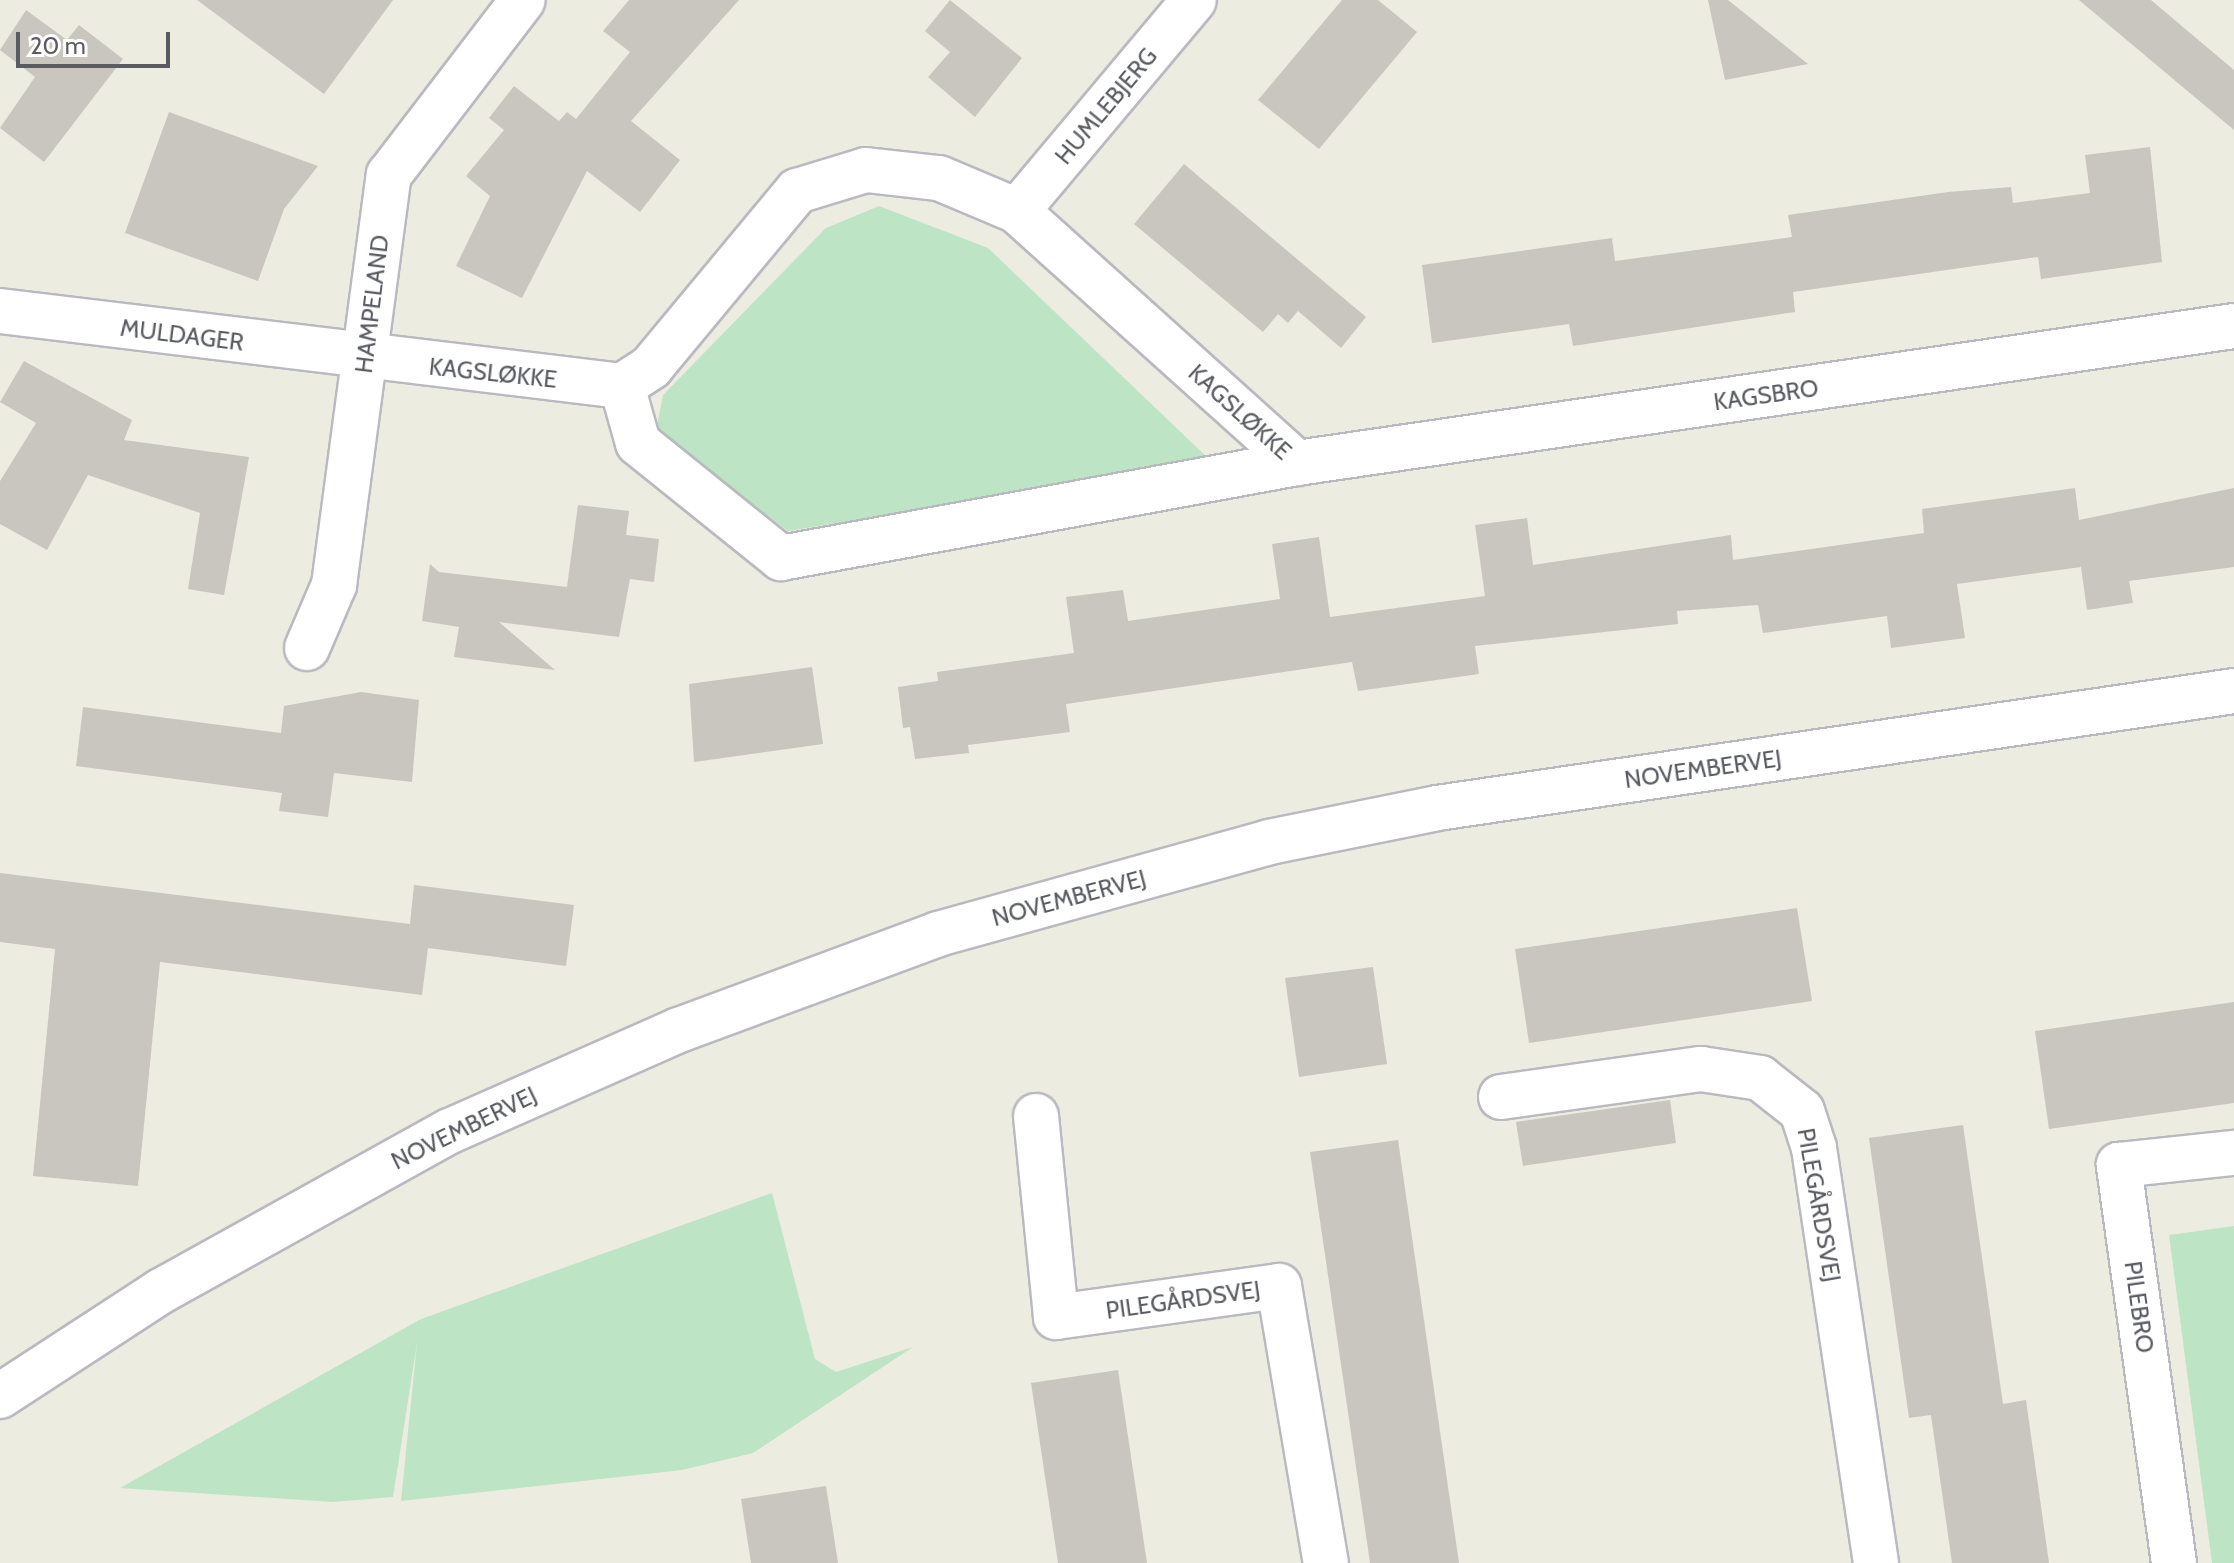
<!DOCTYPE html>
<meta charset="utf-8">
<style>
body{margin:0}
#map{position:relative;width:2234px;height:1563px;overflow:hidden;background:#edece1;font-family:Cabin,sans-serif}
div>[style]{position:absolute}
.green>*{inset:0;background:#bde4c5}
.building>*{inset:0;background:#c8c6be}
.roads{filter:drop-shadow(2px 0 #b9bac0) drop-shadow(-2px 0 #b9bac0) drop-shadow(0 2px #b9bac0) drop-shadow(0 -2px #b9bac0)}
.minor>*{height:44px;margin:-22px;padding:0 22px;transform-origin:22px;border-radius:22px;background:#fff}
.tertiary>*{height:44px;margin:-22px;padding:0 22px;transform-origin:22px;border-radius:22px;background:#fff}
span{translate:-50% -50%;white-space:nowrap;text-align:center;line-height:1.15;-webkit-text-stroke:7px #fff;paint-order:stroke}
.street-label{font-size:24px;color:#5a5c62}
.scale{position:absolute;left:16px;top:32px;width:154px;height:36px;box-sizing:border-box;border:4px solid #5a5c62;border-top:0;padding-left:10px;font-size:24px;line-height:28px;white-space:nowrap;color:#5a5c62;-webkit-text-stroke:6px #fff;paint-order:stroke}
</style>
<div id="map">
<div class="green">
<div style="clip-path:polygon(879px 206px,988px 248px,1211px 461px,788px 531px,656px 431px,663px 395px,826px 228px)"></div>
<div style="clip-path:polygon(772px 1193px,815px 1359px,836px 1372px,913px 1347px,753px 1453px,682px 1470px,401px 1501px,417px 1343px,393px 1497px,333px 1502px,120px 1488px,421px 1319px)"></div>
<div style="clip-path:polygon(2234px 1226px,2234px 1563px,2212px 1563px,2169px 1235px)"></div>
</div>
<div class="building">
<div style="clip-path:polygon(197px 0,393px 0,324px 94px)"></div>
<div style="clip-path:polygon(629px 0,739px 0,631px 121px,680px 160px,640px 212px,587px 171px,522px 298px,456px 266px,490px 196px,466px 176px,504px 130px,489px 118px,514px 86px,559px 121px,567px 112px,576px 119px,630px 52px,603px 31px)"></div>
<div style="clip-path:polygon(950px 0,1022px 58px,975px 117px,928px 77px,950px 52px,925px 31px)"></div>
<div style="clip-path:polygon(1342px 0,1378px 0,1417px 32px,1319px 149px,1258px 100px)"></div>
<div style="clip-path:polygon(1708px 0,1728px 0,1808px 64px,1725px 80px)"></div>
<div style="clip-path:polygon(2079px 0,2151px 0,2234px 70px,2234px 130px)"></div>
<div style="clip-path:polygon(26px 10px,67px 40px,79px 25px,123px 59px,44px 162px,0 128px,35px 77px,0 50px)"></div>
<div style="clip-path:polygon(169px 112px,318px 166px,284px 209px,258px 281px,125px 233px)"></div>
<div style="clip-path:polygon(2150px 147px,2162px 262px,2041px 279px,2038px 257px,1793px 292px,1795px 312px,1573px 346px,1569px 324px,1432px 343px,1422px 265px,1612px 238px,1615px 261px,1792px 237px,1788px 215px,1948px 192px,2011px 187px,2013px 203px,2090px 193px,2085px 155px)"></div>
<div style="clip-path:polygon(1184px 164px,1366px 317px,1341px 348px,1298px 311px,1288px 323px,1278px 314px,1263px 332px,1134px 224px)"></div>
<div style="clip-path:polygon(24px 361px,132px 420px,124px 440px,249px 457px,224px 595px,188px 589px,200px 513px,88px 475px,47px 550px,0 524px,0 481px,36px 423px,0 402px)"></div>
<div style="clip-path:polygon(2075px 488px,2079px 520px,2234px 488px,2234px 567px,2129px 581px,2133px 603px,2087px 610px,2081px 567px,1957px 584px,1965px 638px,1891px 648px,1887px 616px,1763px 633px,1758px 605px,1677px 611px,1678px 624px,1475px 646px,1479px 674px,1358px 691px,1352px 662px,1066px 704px,1070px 732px,968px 745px,969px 753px,915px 759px,910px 727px,903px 728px,898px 687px,938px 681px,937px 672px,1074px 653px,1066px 597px,1123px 590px,1128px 621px,1280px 599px,1272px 544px,1319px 537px,1330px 617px,1485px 596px,1475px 525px,1527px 518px,1533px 565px,1731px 535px,1733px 560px,1924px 533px,1922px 509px)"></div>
<div style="clip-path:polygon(578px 505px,629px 511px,626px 535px,659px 539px,654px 582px,630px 579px,619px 637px,499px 622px,555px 670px,454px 657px,459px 627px,422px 621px,430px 564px,439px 572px,567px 587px)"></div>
<div style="clip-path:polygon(812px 667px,823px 744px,694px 762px,689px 684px)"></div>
<div style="clip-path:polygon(361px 692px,419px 700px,412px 782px,334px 773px,328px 817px,279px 811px,282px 793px,76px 766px,83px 707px,281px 733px,284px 706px)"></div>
<div style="clip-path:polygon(0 873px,410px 924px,414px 885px,574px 905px,566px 966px,428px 948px,422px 995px,160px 962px,138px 1186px,33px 1176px,55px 949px,0 942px)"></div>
<div style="clip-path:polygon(1797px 908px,1812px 1001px,1529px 1043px,1515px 949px)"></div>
<div style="clip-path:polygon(1373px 967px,1387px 1064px,1299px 1077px,1285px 978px)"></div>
<div style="clip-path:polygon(2234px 1002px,2234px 1103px,2049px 1129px,2035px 1031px)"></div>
<div style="clip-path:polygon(1670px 1100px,1676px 1143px,1523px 1166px,1516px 1122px)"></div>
<div style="clip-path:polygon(1963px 1125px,2003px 1404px,2026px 1400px,2049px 1563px,1952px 1563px,1931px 1415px,1909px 1418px,1869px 1138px)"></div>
<div style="clip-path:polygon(1398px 1140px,1459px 1563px,1370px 1563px,1310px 1152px)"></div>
<div style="clip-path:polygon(1118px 1370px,1147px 1563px,1058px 1563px,1031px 1383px)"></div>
<div style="clip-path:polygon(826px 1486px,838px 1563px,751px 1563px,741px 1499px)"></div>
</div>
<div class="roads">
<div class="minor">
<div style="left:1017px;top:211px;width:275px;rotate:-50deg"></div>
<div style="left:0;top:311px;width:627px;rotate:6.88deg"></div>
<div style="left:622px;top:386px;width:35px;rotate:-33deg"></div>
<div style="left:651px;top:367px;width:229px;rotate:-50.3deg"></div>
<div style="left:797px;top:191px;width:72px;rotate:-16.9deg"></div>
<div style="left:866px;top:170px;width:73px;rotate:6.3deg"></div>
<div style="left:939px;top:178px;width:85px;rotate:22.9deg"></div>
<div style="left:1017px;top:211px;width:377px;rotate:42deg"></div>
<div style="left:622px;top:386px;width:59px;rotate:74.3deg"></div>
<div style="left:638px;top:443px;width:184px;rotate:38.8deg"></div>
<div style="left:781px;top:558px;width:525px;rotate:-10.43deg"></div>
<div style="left:1297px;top:463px;width:947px;rotate:-8.32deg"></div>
<div style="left:307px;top:648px;width:69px;rotate:-66.8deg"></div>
<div style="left:334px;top:585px;width:414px;rotate:-82.4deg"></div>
<div style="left:389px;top:175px;width:220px;rotate:-52.6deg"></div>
<div style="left:1501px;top:1097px;width:202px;rotate:-8deg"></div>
<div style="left:1701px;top:1069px;width:60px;rotate:8.7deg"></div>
<div style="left:1760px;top:1078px;width:53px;rotate:38.2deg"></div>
<div style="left:1802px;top:1111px;width:39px;rotate:72deg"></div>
<div style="left:1814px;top:1148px;width:420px;rotate:81.5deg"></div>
<div style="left:1036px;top:1116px;width:202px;rotate:84.3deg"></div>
<div style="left:1056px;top:1317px;width:225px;rotate:-7.9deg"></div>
<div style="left:1279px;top:1286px;width:281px;rotate:80.4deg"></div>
<div style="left:2174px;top:1563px;width:402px;rotate:-97.9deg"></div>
<div style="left:2119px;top:1165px;width:116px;rotate:-6deg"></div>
</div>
<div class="tertiary">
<div style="left:0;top:1396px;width:192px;rotate:-33.1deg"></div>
<div style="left:161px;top:1291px;width:330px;rotate:-29deg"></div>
<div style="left:450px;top:1131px;width:250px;rotate:-23.8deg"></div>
<div style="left:679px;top:1030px;width:276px;rotate:-20.3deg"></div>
<div style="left:938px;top:934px;width:344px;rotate:-15.5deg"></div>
<div style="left:1269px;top:842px;width:171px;rotate:-11.4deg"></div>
<div style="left:1437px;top:808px;width:806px;rotate:-8.35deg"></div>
</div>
</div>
<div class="street-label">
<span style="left:1106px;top:106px;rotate:-50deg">HUMLEBJERG</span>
<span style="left:372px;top:304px;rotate:-83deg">HAMPELAND</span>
<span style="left:182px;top:335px;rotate:7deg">MULDAGER</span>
<span style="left:493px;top:373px;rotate:6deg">KAGSLØKKE</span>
<span style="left:1766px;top:395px;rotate:-8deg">KAGSBRO</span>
<span style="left:1240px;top:412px;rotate:42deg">KAGSLØKKE</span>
<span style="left:1703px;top:769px;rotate:-8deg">NOVEMBERVEJ</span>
<span style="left:1069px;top:898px;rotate:-15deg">NOVEMBERVEJ</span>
<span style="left:464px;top:1128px;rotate:-26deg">NOVEMBERVEJ</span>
<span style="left:1819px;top:1205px;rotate:80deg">PILEGÅRDSVEJ</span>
<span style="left:1183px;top:1300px;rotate:-8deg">PILEGÅRDSVEJ</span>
<span style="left:2139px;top:1307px;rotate:82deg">PILEBRO</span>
</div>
<div class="scale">20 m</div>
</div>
